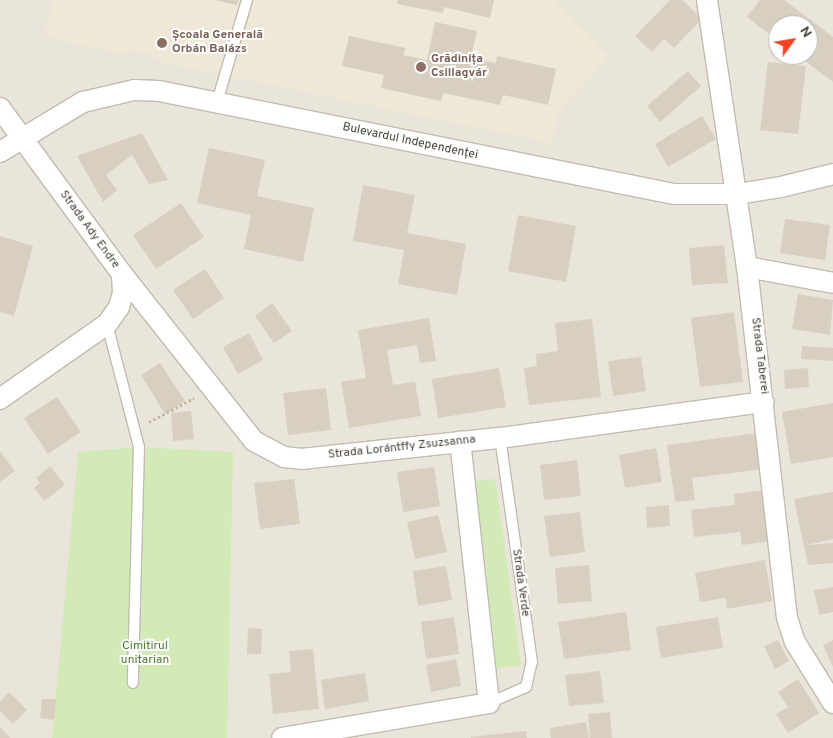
<!DOCTYPE html>
<meta charset="utf-8">
<style>
body{margin:0}
#map{position:relative;width:833px;height:738px;overflow:hidden;background:#f6f3ec;font-family:Overpass,sans-serif}
div>[style]{position:absolute}
.residential>*{inset:0;background:#eae5da}
.education>*{inset:0;background:#efe8d6}
.green>*{inset:0;background:#d2eab5}
.building>*{inset:0;background:#d8cfc1}
.path>*{height:3px;margin-top:-1.5px;transform-origin:0;background:repeating-linear-gradient(90deg,#c4b79f 0 2.5px,transparent 0 5px)}
.roads{filter:drop-shadow(1px 0 #c2bbae) drop-shadow(-1px 0 #c2bbae) drop-shadow(0 1px #c2bbae) drop-shadow(0 -1px #c2bbae)}
.service>*{height:10px;margin:-5px;padding:0 5px;transform-origin:5px;border-radius:5px;background:#fff}
.minor>*{height:20px;margin:-10px;padding:0 10px;transform-origin:10px;border-radius:10px;background:#fff}
.dots>*{width:14px;height:14px;translate:-50% -50%;box-sizing:border-box;border:2px solid #fff;border-radius:50%}
span{translate:-50% -50%;white-space:nowrap;text-align:center;line-height:1.15;-webkit-text-stroke:4px #fff;paint-order:stroke}
.education-label{font-size:12px;color:#785e54;font-weight:700}
.left{translate:0 -50%;text-align:left}
.street-label{font-size:12px;color:#4b4439}
.park-label{font-size:12px;color:#4a7f2a}
.north{position:absolute;left:768px;top:15px;width:50px;height:50px;box-sizing:border-box;background:#fff;border:1px solid #b7b4b0;border-radius:50%;rotate:58deg;font-size:14px;font-weight:700;line-height:20px;text-align:center;color:#4b4439}
.north::after{content:'';display:block;margin:auto;width:18px;height:22px;background:#fc3f1d;clip-path:polygon(50% 0,100% 100%,50% 72%,0 100%)}
</style>
<div id="map">
<div class="residential">
<div style="clip-path:polygon(evenodd,0 0,833px 0,833px 738px,0 738px,0 0,778px 25px,808px 25px,808px 55px,778px 55px,778px 25px)"></div>
</div>
<div class="education">
<div style="clip-path:polygon(53px 0,553px 0,608px 56px,557px 115px,552px 143px,159px 62px,152px 55px,135px 50px,120px 54px,43px 36px)"></div>
</div>
<div class="green">
<div style="clip-path:polygon(139px 447px,233px 452px,227px 738px,52px 738px,78px 452px)"></div>
<div style="clip-path:polygon(495px 479px,521px 666px,492px 668px,470px 481px)"></div>
</div>
<div class="building">
<div style="clip-path:polygon(214px 0,238px 0,237px 5px)"></div>
<div style="clip-path:polygon(398px 0,494px 0,490px 18px,444px 7px,443px 13px,397px 4px)"></div>
<div style="clip-path:polygon(670px 0,682px 0,702px 19px,674px 48px,664px 39px,652px 52px,635px 36px)"></div>
<div style="clip-path:polygon(760px 0,784px 0,833px 37px,833px 82px,797px 55px,808px 55px,808px 25px,778px 25px,778px 41px,747px 17px)"></div>
<div style="clip-path:polygon(435px 22px,477px 31px,471px 58px,496px 63px,497px 56px,556px 69px,548px 105px,503px 95px,500px 105px,443px 93px,441px 101px,381px 88px,384px 75px,342px 66px,349px 36px,406px 48px,403px 55px,427px 60px)"></div>
<div style="clip-path:polygon(768px 62px,806px 66px,798px 134px,760px 130px)"></div>
<div style="clip-path:polygon(688px 71px,701px 86px,660px 122px,647px 106px)"></div>
<div style="clip-path:polygon(702px 116px,716px 139px,668px 167px,655px 144px)"></div>
<div style="clip-path:polygon(142px 133px,168px 180px,149px 184px,132px 155px,106px 175px,117px 190px,103px 202px,77px 156px)"></div>
<div style="clip-path:polygon(209px 148px,265px 160px,257px 196px,314px 208px,303px 262px,244px 249px,251px 215px,197px 203px)"></div>
<div style="clip-path:polygon(363px 185px,415px 195px,407px 233px,466px 244px,457px 295px,398px 284px,404px 250px,353px 241px)"></div>
<div style="clip-path:polygon(181px 203px,204px 237px,156px 269px,133px 235px)"></div>
<div style="clip-path:polygon(518px 215px,576px 226px,566px 282px,508px 271px)"></div>
<div style="clip-path:polygon(785px 219px,830px 225px,825px 260px,780px 253px)"></div>
<div style="clip-path:polygon(0 236px,33px 246px,14px 316px,0 312px)"></div>
<div style="clip-path:polygon(724px 245px,728px 283px,692px 285px,689px 248px)"></div>
<div style="clip-path:polygon(205px 269px,224px 298px,193px 319px,173px 290px)"></div>
<div style="clip-path:polygon(798px 294px,833px 300px,830px 335px,792px 329px)"></div>
<div style="clip-path:polygon(272px 303px,292px 331px,274px 343px,255px 316px)"></div>
<div style="clip-path:polygon(734px 312px,743px 382px,700px 387px,691px 318px)"></div>
<div style="clip-path:polygon(429px 318px,436px 361px,420px 363px,417px 345px,387px 350px,393px 385px,415px 382px,421px 416px,349px 428px,341px 382px,366px 378px,358px 330px)"></div>
<div style="clip-path:polygon(592px 319px,601px 397px,529px 405px,524px 368px,537px 366px,536px 354px,558px 351px,555px 323px)"></div>
<div style="clip-path:polygon(249px 333px,263px 360px,238px 374px,223px 347px)"></div>
<div style="clip-path:polygon(802px 346px,833px 348px,833px 361px,801px 359px)"></div>
<div style="clip-path:polygon(641px 357px,646px 391px,613px 396px,608px 361px)"></div>
<div style="clip-path:polygon(160px 363px,185px 401px,165px 414px,141px 375px)"></div>
<div style="clip-path:polygon(499px 368px,506px 407px,438px 418px,432px 379px)"></div>
<div style="clip-path:polygon(808px 368px,809px 387px,785px 389px,784px 370px)"></div>
<div style="clip-path:polygon(326px 388px,331px 430px,288px 435px,283px 393px)"></div>
<div style="clip-path:polygon(57px 397px,81px 432px,48px 454px,24px 418px)"></div>
<div style="clip-path:polygon(833px 403px,833px 457px,791px 464px,782px 412px)"></div>
<div style="clip-path:polygon(191px 411px,194px 439px,173px 441px,171px 413px)"></div>
<div style="clip-path:polygon(758px 433px,763px 469px,692px 478px,695px 500px,675px 502px,667px 445px)"></div>
<div style="clip-path:polygon(656px 448px,662px 482px,625px 488px,619px 455px)"></div>
<div style="clip-path:polygon(0 451px,15px 471px,0 482px)"></div>
<div style="clip-path:polygon(577px 460px,581px 496px,544px 500px,540px 465px)"></div>
<div style="clip-path:polygon(50px 466px,65px 485px,44px 501px,34px 488px,40px 483px,36px 478px)"></div>
<div style="clip-path:polygon(434px 467px,440px 506px,403px 512px,397px 472px)"></div>
<div style="clip-path:polygon(294px 479px,300px 524px,260px 529px,254px 483px)"></div>
<div style="clip-path:polygon(767px 490px,773px 541px,742px 545px,740px 532px,694px 537px,691px 510px,735px 505px,734px 494px)"></div>
<div style="clip-path:polygon(833px 492px,833px 539px,806px 545px,833px 543px,833px 563px,808px 565px,794px 499px)"></div>
<div style="clip-path:polygon(669px 505px,670px 526px,647px 528px,646px 507px)"></div>
<div style="clip-path:polygon(580px 512px,585px 552px,550px 557px,544px 516px)"></div>
<div style="clip-path:polygon(438px 515px,447px 552px,415px 559px,407px 522px)"></div>
<div style="clip-path:polygon(765px 560px,772px 601px,727px 609px,726px 598px,700px 602px,695px 573px)"></div>
<div style="clip-path:polygon(589px 565px,592px 601px,558px 604px,555px 568px)"></div>
<div style="clip-path:polygon(446px 566px,452px 600px,418px 606px,413px 571px)"></div>
<div style="clip-path:polygon(833px 587px,833px 612px,819px 615px,814px 590px)"></div>
<div style="clip-path:polygon(626px 612px,631px 650px,564px 659px,558px 622px)"></div>
<div style="clip-path:polygon(454px 617px,459px 654px,426px 659px,421px 622px)"></div>
<div style="clip-path:polygon(718px 617px,723px 648px,661px 658px,656px 627px)"></div>
<div style="clip-path:polygon(248px 628px,262px 629px,261px 654px,247px 654px)"></div>
<div style="clip-path:polygon(778px 640px,789px 661px,775px 669px,764px 646px)"></div>
<div style="clip-path:polygon(833px 640px,833px 667px,823px 645px)"></div>
<div style="clip-path:polygon(313px 649px,319px 709px,273px 714px,269px 674px,291px 672px,289px 651px)"></div>
<div style="clip-path:polygon(456px 659px,461px 686px,431px 692px,426px 665px)"></div>
<div style="clip-path:polygon(600px 671px,604px 703px,569px 706px,565px 675px)"></div>
<div style="clip-path:polygon(365px 673px,369px 701px,325px 709px,321px 680px)"></div>
<div style="clip-path:polygon(798px 679px,819px 713px,788px 733px,776px 714px,788px 707px,778px 692px)"></div>
<div style="clip-path:polygon(9px 692px,27px 710px,13px 724px,0 711px,0 702px)"></div>
<div style="clip-path:polygon(42px 699px,56px 699px,54px 720px,40px 718px)"></div>
<div style="clip-path:polygon(610px 712px,612px 738px,590px 738px,588px 714px)"></div>
<div style="clip-path:polygon(586px 722px,589px 738px,551px 738px,550px 728px)"></div>
<div style="clip-path:polygon(0 727px,10px 738px,0 738px)"></div>
<div style="clip-path:polygon(526px 731px,527px 738px,471px 738px,471px 737px)"></div>
</div>
<div class="path">
<div style="left:149px;top:422px;width:51px;rotate:-28.1deg"></div>
</div>
<div class="roads">
<div class="service">
<div style="left:217px;top:102px;width:106px;rotate:-73.6deg"></div>
<div style="left:107px;top:324px;width:127px;rotate:75.4deg"></div>
<div style="left:139px;top:447px;width:236px;rotate:91.5deg"></div>
<div style="left:489px;top:703px;width:40px;rotate:-23.4deg"></div>
<div style="left:526px;top:687px;width:26px;rotate:-77deg"></div>
<div style="left:532px;top:662px;width:226px;rotate:-98.1deg"></div>
</div>
<div class="minor">
<div style="left:707px;top:0;width:270px;rotate:81.5deg"></div>
<div style="left:747px;top:267px;width:353px;rotate:83.5deg"></div>
<div style="left:787px;top:618px;width:25px;rotate:72deg"></div>
<div style="left:795px;top:642px;width:72px;rotate:58.1deg"></div>
<div style="left:0;top:108px;width:206px;rotate:53.7deg"></div>
<div style="left:122px;top:274px;width:19px;rotate:87deg"></div>
<div style="left:123px;top:293px;width:15px;rotate:106deg"></div>
<div style="left:119px;top:307px;width:21px;rotate:125deg"></div>
<div style="left:107px;top:324px;width:131px;rotate:145deg"></div>
<div style="left:0;top:152px;width:97px;rotate:-31.1deg"></div>
<div style="left:83px;top:102px;width:52px;rotate:-13.2deg"></div>
<div style="left:134px;top:90px;width:25px;rotate:2deg"></div>
<div style="left:159px;top:91px;width:525px;rotate:11.31deg"></div>
<div style="left:674px;top:194px;width:64px"></div>
<div style="left:738px;top:194px;width:44px;rotate:-9.2deg"></div>
<div style="left:781px;top:187px;width:54px;rotate:-14deg"></div>
<div style="left:747px;top:267px;width:87px;rotate:10.5deg"></div>
<div style="left:122px;top:274px;width:213px;rotate:51.7deg"></div>
<div style="left:254px;top:441px;width:34px;rotate:28deg"></div>
<div style="left:284px;top:457px;width:18px;rotate:6deg"></div>
<div style="left:302px;top:459px;width:199px;rotate:-6.1deg"></div>
<div style="left:500px;top:438px;width:266px;rotate:-7.8deg"></div>
<div style="left:282px;top:738px;width:210px;rotate:-9.6deg"></div>
<div style="left:489px;top:703px;width:263px;rotate:-96.3deg"></div>
</div>
</div>
<div class="dots">
<div style="left:162px;top:43px;background:#8d6e63"></div>
<div style="left:421px;top:67px;background:#8d6e63"></div>
</div>
<div class="education-label">
<span class="left" style="left:172px;top:43px">Școala Generală<br>Orbán Balázs</span>
<span class="left" style="left:431px;top:67px">Grădinița<br>Csillagvár</span>
</div>
<div class="street-label">
<span style="left:410px;top:142px;rotate:12deg">Bulevardul Independenței</span>
<span style="left:89px;top:230px;rotate:54deg">Strada Ady Endre</span>
<span style="left:759px;top:356px;rotate:83deg">Strada Taberei</span>
<span style="left:402px;top:448px;rotate:-6deg">Strada Lorántffy Zsuzsanna</span>
<span style="left:520px;top:583px;rotate:82deg">Strada Verde</span>
</div>
<div class="park-label">
<span style="left:145px;top:654px">Cimitirul<br>unitarian</span>
</div>
<div class="north">N</div>
</div>
